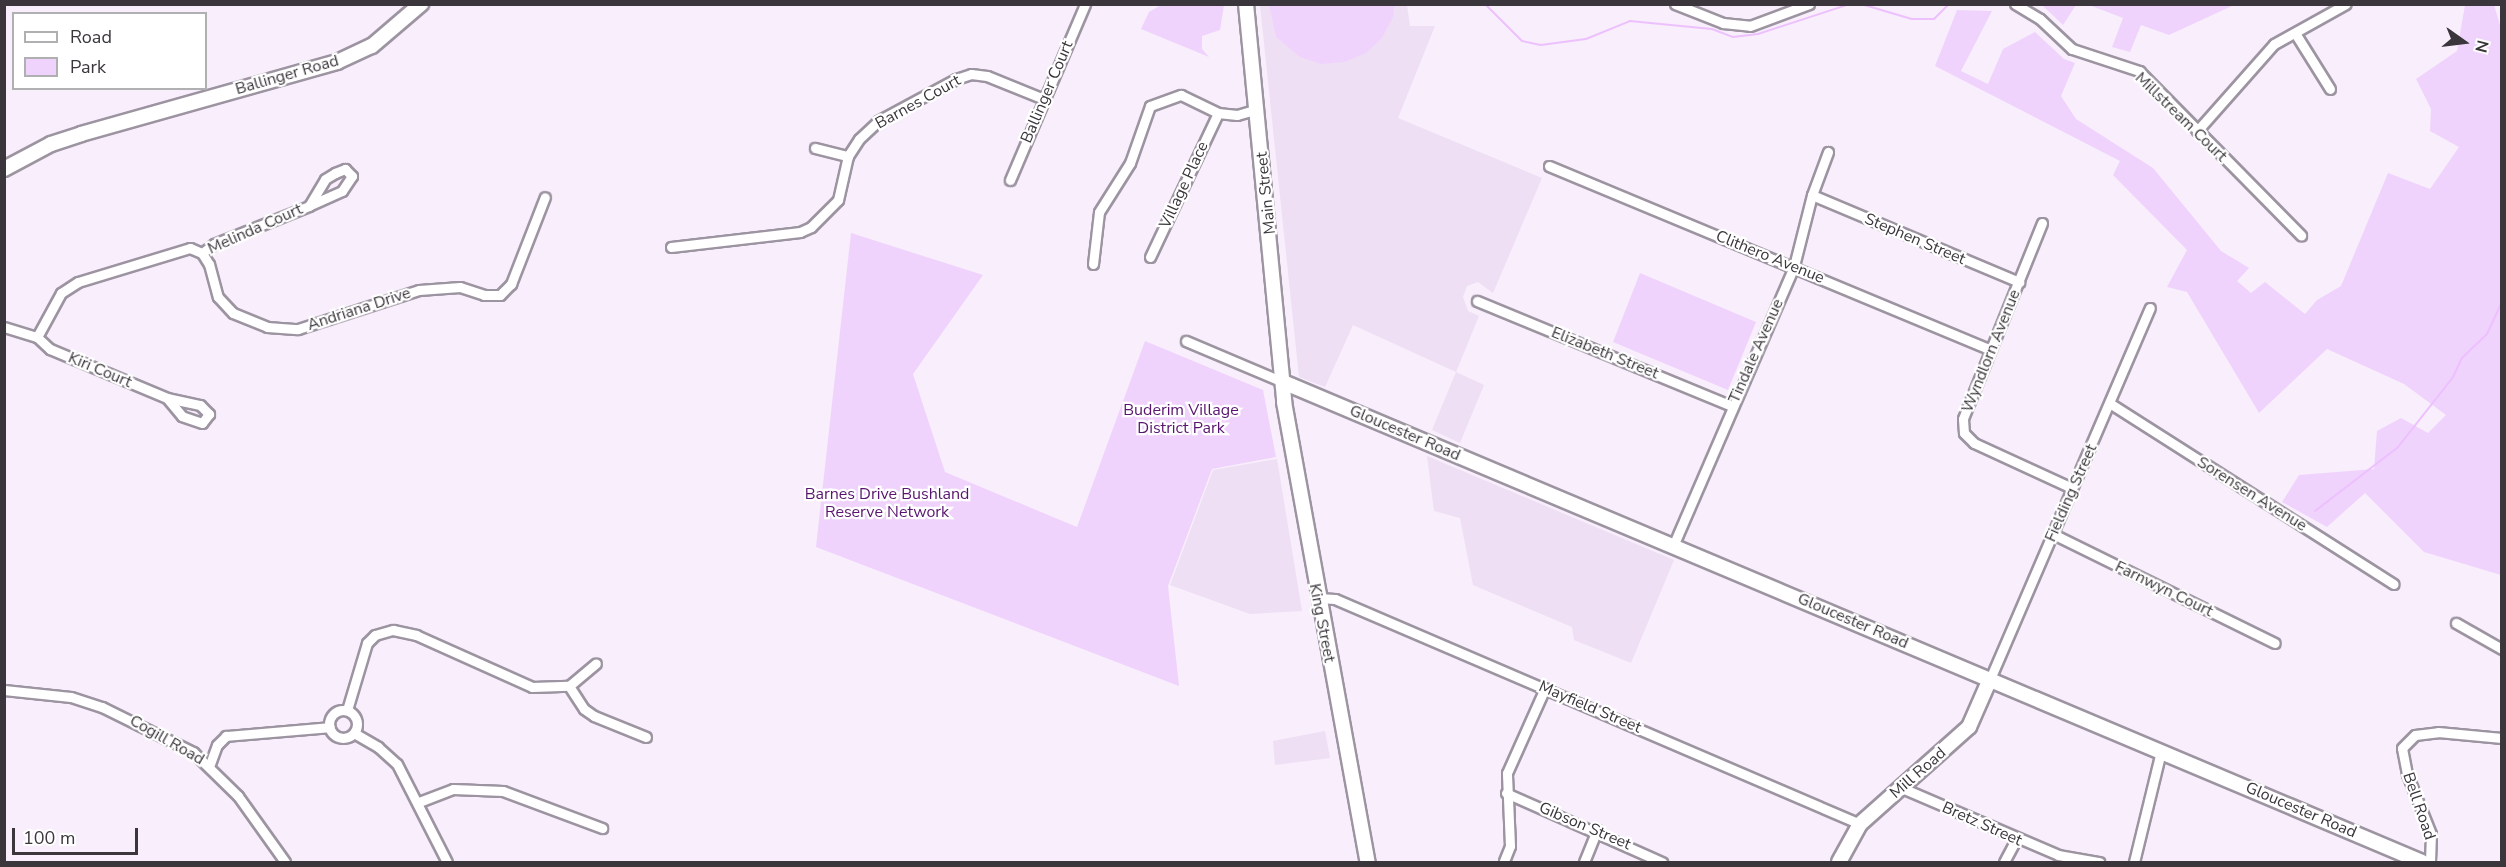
<!DOCTYPE html>
<style>
body{margin:0}
#map{position:relative;width:2506px;height:867px;overflow:hidden;background:#f8eefc;font-family:"Nunito Sans",sans-serif}
div>[style]{position:absolute}
.built>*{inset:0;background:#eedff4}
.green>*{inset:0;background:#f0d3fc}
.stream>*{height:2px;margin:-1px;padding:0 1px;transform-origin:1px;border-radius:1px;background:#edc0fe}
.roads{filter:drop-shadow(2px 0 #9d94a1) drop-shadow(-2px 0 #9d94a1) drop-shadow(0 2px #9d94a1) drop-shadow(0 -2px #9d94a1)}
.street>*{height:9px;margin:-4.5px;padding:0 4.5px;transform-origin:4.5px;border-radius:4.5px;background:#fff}
.street>.ring{margin:-4.5px;padding:0;box-sizing:content-box;background:none;border:9px solid #fff;border-radius:50%}
.secondary>*{height:14px;margin:-7px;padding:0 7px;transform-origin:7px;border-radius:7px;background:#fff}
span{translate:-50% -50%;white-space:nowrap;text-align:center;line-height:1.15;-webkit-text-stroke:4.5px #fff;paint-order:stroke}
.street-label{font-size:16px;color:#3a363b}
.park-label{font-size:16px;color:#58146e}
.frame{position:absolute;inset:0;border:6px solid #3a363b;pointer-events:none}
.legend{position:absolute;left:12px;top:12px;width:195px;height:78px;box-sizing:border-box;background:#fff;border:2px solid #b0afb1;margin:0;padding:8px 10px;list-style:none;font-size:18px;color:#3a363b}
.legend li{display:flex;align-items:center;gap:12px;height:30px}
.legend b{width:30px;border:2px solid #b0afb1}
.north{position:absolute;left:2434px;top:12px;width:60px;height:60px;-webkit-text-stroke:4px #fff;paint-order:stroke;rotate:104deg;font-size:16px;font-weight:700;line-height:24px;text-align:center;color:#3a363b}
.north::after{content:'';display:block;margin:auto;width:21px;height:27px;background:#3a363b;clip-path:polygon(50% 0,100% 100%,50% 72%,0 100%)}
.scale{position:absolute;left:12px;top:828px;width:126px;height:27px;box-sizing:border-box;border:3px solid #3a363b;border-top:0;padding-left:8px;font-size:18px;line-height:21px;white-space:nowrap;color:#3a363b;-webkit-text-stroke:4px #fff;paint-order:stroke}
</style>
<div id="map">
<div class="built">
<div style="clip-path:polygon(1260px 5px,1407px 5px,1410px 26px,1435px 26px,1398px 118px,1542px 178px,1493px 293px,1478px 282px,1467px 286px,1463px 297px,1468px 311px,1479px 316px,1456px 372px,1484px 385px,1460px 443px,1432px 430px,1456px 372px,1353px 325px,1325px 387px,1299px 377px)"></div>
<div style="clip-path:polygon(1427px 456px,1674px 560px,1631px 663px,1574px 640px,1572px 627px,1473px 585px,1460px 518px,1434px 511px)"></div>
<div style="clip-path:polygon(1277px 459px,1302px 611px,1250px 614px,1170px 585px,1213px 470px)"></div>
<div style="clip-path:polygon(1325px 731px,1330px 758px,1275px 765px,1273px 741px)"></div>
</div>
<div class="green">
<div style="clip-path:polygon(1161px 5px,1224px 5px,1220px 30px,1202px 36px,1202px 49px,1209px 57px,1141px 29px,1149px 12px)"></div>
<div style="clip-path:polygon(1269px 5px,1269px 4px,1394px 5px,1393px 17px,1382px 38px,1366px 53px,1344px 62px,1321px 64px,1300px 57px,1276px 37px)"></div>
<div style="clip-path:polygon(2042px 5px,2076px 5px,2063px 25px)"></div>
<div style="clip-path:polygon(2089px 5px,2234px 5px,2169px 35px,2141px 25px,2130px 52px,2112px 47px,2123px 18px)"></div>
<div style="clip-path:polygon(2465px 5px,2494px 5px,2501px 28px,2501px 575px,2424px 552px,2365px 493px,2327px 527px,2282px 502px,2299px 475px,2374px 469px,2377px 431px,2401px 418px,2428px 433px,2446px 415px,2404px 384px,2327px 349px,2259px 413px,2187px 292px,2167px 287px,2187px 250px,2113px 175px,2120px 161px,1935px 66px,1957px 10px,1992px 11px,1961px 71px,1988px 84px,2003px 49px,2035px 32px,2064px 59px,2075px 63px,2061px 96px,2076px 119px,2153px 168px,2221px 251px,2249px 268px,2237px 281px,2251px 293px,2265px 282px,2305px 314px,2317px 300px,2341px 286px,2388px 173px,2430px 189px,2459px 147px,2430px 131px,2431px 109px,2416px 79px,2457px 51px)"></div>
<div style="clip-path:polygon(851px 233px,983px 275px,913px 374px,945px 472px,1077px 527px,1145px 341px,1263px 390px,1276px 457px,1212px 469px,1168px 586px,1179px 686px,816px 547px)"></div>
<div style="clip-path:polygon(1640px 273px,1756px 322px,1728px 390px,1613px 342px)"></div>
</div>
<div class="stream">
<div style="left:1485px;top:4px;width:52px;rotate:45deg"></div>
<div style="left:1522px;top:41px;width:19px;rotate:12deg"></div>
<div style="left:1541px;top:45px;width:45px;rotate:-7.6deg"></div>
<div style="left:1586px;top:39px;width:48px;rotate:-22.2deg"></div>
<div style="left:1630px;top:21px;width:82px;rotate:5.6deg"></div>
<div style="left:1712px;top:29px;width:22px;rotate:21deg"></div>
<div style="left:1733px;top:37px;width:25px;rotate:-7deg"></div>
<div style="left:1758px;top:34px;width:97px;rotate:-18.1deg"></div>
<div style="left:1861px;top:4px;width:53px;rotate:16.4deg"></div>
<div style="left:1912px;top:19px;width:22px"></div>
<div style="left:1934px;top:19px;width:21px;rotate:-45deg"></div>
<div style="left:2315px;top:511px;width:105px;rotate:-37.6deg"></div>
<div style="left:2398px;top:447px;width:89px;rotate:-51.8deg"></div>
<div style="left:2453px;top:377px;width:21px;rotate:-65deg"></div>
<div style="left:2462px;top:358px;width:35px;rotate:-44deg"></div>
<div style="left:2487px;top:334px;width:35px;rotate:-65deg"></div>
</div>
<div class="roads">
<div class="street">
<div style="left:1675px;top:4px;width:52px;rotate:21.6deg"></div>
<div style="left:1723px;top:23px;width:27px;rotate:6deg"></div>
<div style="left:1750px;top:26px;width:63px;rotate:-20.4deg"></div>
<div style="left:2015px;top:4px;width:29px;rotate:31deg"></div>
<div style="left:2040px;top:19px;width:44px;rotate:43.2deg"></div>
<div style="left:2072px;top:49px;width:71px;rotate:18.2deg"></div>
<div style="left:2139px;top:71px;width:231px;rotate:45.4deg"></div>
<div style="left:2295px;top:33px;width:66px;rotate:58deg"></div>
<div style="left:2197px;top:131px;width:116px;rotate:-48.5deg"></div>
<div style="left:2274px;top:44px;width:82px;rotate:-29.1deg"></div>
<div style="left:815px;top:148px;width:34px;rotate:14deg"></div>
<div style="left:1549px;top:166px;width:478px;rotate:22.6deg"></div>
<div style="left:1010px;top:180px;width:191px;rotate:-66.9deg"></div>
<div style="left:1812px;top:195px;width:225px;rotate:22.8deg"></div>
<div style="left:2042px;top:223px;width:211px;rotate:112deg"></div>
<div style="left:1963px;top:419px;width:14px;rotate:86deg"></div>
<div style="left:1964px;top:433px;width:14px;rotate:45deg"></div>
<div style="left:1974px;top:443px;width:108px;rotate:24.7deg"></div>
<div style="left:671px;top:247px;width:130px;rotate:-6.6deg"></div>
<div style="left:800px;top:232px;width:12px;rotate:-24deg"></div>
<div style="left:811px;top:227px;width:38px;rotate:-45deg"></div>
<div style="left:838px;top:200px;width:45px;rotate:-77.2deg"></div>
<div style="left:848px;top:156px;width:20px;rotate:-57deg"></div>
<div style="left:859px;top:139px;width:26px;rotate:-43deg"></div>
<div style="left:878px;top:121px;width:89px;rotate:-28.3deg"></div>
<div style="left:956px;top:79px;width:16px;rotate:-18deg"></div>
<div style="left:971px;top:74px;width:16px;rotate:7deg"></div>
<div style="left:987px;top:76px;width:61px;rotate:22deg"></div>
<div style="left:202px;top:253px;width:15px;rotate:-37deg"></div>
<div style="left:214px;top:244px;width:102px;rotate:-21.8deg"></div>
<div style="left:309px;top:206px;width:31px;rotate:-59deg"></div>
<div style="left:325px;top:179px;width:12px;rotate:-31deg"></div>
<div style="left:335px;top:173px;width:11px;rotate:-22deg"></div>
<div style="left:345px;top:169px;width:10px;rotate:45deg"></div>
<div style="left:352px;top:176px;width:18px;rotate:124deg"></div>
<div style="left:342px;top:191px;width:36px;rotate:156deg"></div>
<div style="left:1150px;top:257px;width:159px;rotate:-64.7deg"></div>
<div style="left:1093px;top:264px;width:52px;rotate:-83.4deg"></div>
<div style="left:1099px;top:212px;width:58px;rotate:-57.7deg"></div>
<div style="left:1130px;top:163px;width:60px;rotate:-70.7deg"></div>
<div style="left:1150px;top:106px;width:33px;rotate:-20deg"></div>
<div style="left:1181px;top:95px;width:41px;rotate:25.9deg"></div>
<div style="left:1218px;top:113px;width:19px;rotate:6deg"></div>
<div style="left:1237px;top:115px;width:22px;rotate:-16deg"></div>
<div style="left:1477px;top:301px;width:276px;rotate:22.4deg"></div>
<div style="left:4px;top:327px;width:34px;rotate:17deg"></div>
<div style="left:37px;top:337px;width:50px;rotate:-61.4deg"></div>
<div style="left:61px;top:293px;width:20px;rotate:-33deg"></div>
<div style="left:78px;top:282px;width:117px;rotate:-16.9deg"></div>
<div style="left:190px;top:248px;width:13px;rotate:23deg"></div>
<div style="left:202px;top:253px;width:13px;rotate:58deg"></div>
<div style="left:209px;top:264px;width:34px;rotate:75deg"></div>
<div style="left:218px;top:297px;width:22px;rotate:47deg"></div>
<div style="left:233px;top:313px;width:37px;rotate:22deg"></div>
<div style="left:267px;top:327px;width:31px;rotate:4deg"></div>
<div style="left:298px;top:329px;width:127px;rotate:-17.9deg"></div>
<div style="left:419px;top:290px;width:41px;rotate:-4.2deg"></div>
<div style="left:460px;top:287px;width:25px;rotate:18deg"></div>
<div style="left:484px;top:295px;width:16px"></div>
<div style="left:500px;top:295px;width:16px;rotate:-45deg"></div>
<div style="left:511px;top:284px;width:93px;rotate:-68.7deg"></div>
<div style="left:37px;top:337px;width:18px;rotate:43deg"></div>
<div style="left:50px;top:349px;width:127px;rotate:22.7deg"></div>
<div style="left:167px;top:398px;width:34px;rotate:12deg"></div>
<div style="left:200px;top:405px;width:13px;rotate:45deg"></div>
<div style="left:209px;top:414px;width:11px;rotate:128deg"></div>
<div style="left:202px;top:423px;width:21px;rotate:-161deg"></div>
<div style="left:182px;top:416px;width:23px;rotate:-130deg"></div>
<div style="left:1186px;top:341px;width:105px;rotate:22.9deg"></div>
<div style="left:2111px;top:404px;width:335px;rotate:32.5deg"></div>
<div style="left:2053px;top:534px;width:247px;rotate:26.2deg"></div>
<div style="left:1673px;top:546px;width:305px;rotate:-66.6deg"></div>
<div style="left:1794px;top:266px;width:73px;rotate:-75.8deg"></div>
<div style="left:1812px;top:195px;width:46px;rotate:-69.6deg"></div>
<div style="left:1318px;top:598px;width:17px;rotate:3deg"></div>
<div style="left:1335px;top:599px;width:571px;rotate:23.2deg"></div>
<div style="left:2456px;top:623px;width:53px;rotate:29.5deg"></div>
<div style="left:1990px;top:679px;width:404px;rotate:-66.7deg"></div>
<div style="left:569px;top:686px;width:27px;rotate:57deg"></div>
<div style="left:584px;top:709px;width:12px;rotate:35deg"></div>
<div style="left:594px;top:716px;width:56px;rotate:22deg"></div>
<div style="left:4px;top:690px;width:67px;rotate:6deg"></div>
<div style="left:71px;top:697px;width:33px;rotate:18deg"></div>
<div style="left:102px;top:707px;width:102px;rotate:26.3deg"></div>
<div style="left:193px;top:752px;width:63px;rotate:44.4deg"></div>
<div style="left:238px;top:796px;width:81px;rotate:54.5deg"></div>
<div style="left:347px;top:710px;width:70px;rotate:-73.4deg"></div>
<div style="left:367px;top:643px;width:11px;rotate:-45deg"></div>
<div style="left:375px;top:635px;width:19px;rotate:-16deg"></div>
<div style="left:393px;top:630px;width:24px;rotate:12deg"></div>
<div style="left:416px;top:635px;width:127px;rotate:24.1deg"></div>
<div style="left:532px;top:687px;width:37px;rotate:-2deg"></div>
<div style="left:569px;top:686px;width:35px;rotate:-40deg"></div>
<div class="ring" style="left:329px;top:710px;width:19px;height:19px"></div>
<div style="left:354px;top:733px;width:28px;rotate:30deg"></div>
<div style="left:378px;top:747px;width:25px;rotate:42deg"></div>
<div style="left:397px;top:764px;width:110px;rotate:63deg"></div>
<div style="left:210px;top:764px;width:20px;rotate:-70deg"></div>
<div style="left:217px;top:745px;width:13px;rotate:-45deg"></div>
<div style="left:226px;top:736px;width:104px;rotate:-4.9deg"></div>
<div style="left:1902px;top:788px;width:170px;rotate:23.2deg"></div>
<div style="left:2058px;top:855px;width:42px;rotate:9.7deg"></div>
<div style="left:1506px;top:793px;width:171px;rotate:23.9deg"></div>
<div style="left:419px;top:802px;width:36px;rotate:-21deg"></div>
<div style="left:453px;top:789px;width:50px;rotate:2.3deg"></div>
<div style="left:503px;top:791px;width:106px;rotate:20.5deg"></div>
<div style="left:1504px;top:861px;width:16px;rotate:-68deg"></div>
<div style="left:1510px;top:846px;width:73px;rotate:-92.4deg"></div>
<div style="left:1507px;top:773px;width:93px;rotate:-65.9deg"></div>
<div style="left:1584px;top:862px;width:35px;rotate:-68deg"></div>
<div style="left:2004px;top:862px;width:26px;rotate:-62deg"></div>
<div style="left:2134px;top:862px;width:114px;rotate:-76.3deg"></div>
<div style="left:2430px;top:862px;width:28px;rotate:-88deg"></div>
<div style="left:2431px;top:834px;width:65px;rotate:-111.8deg"></div>
<div style="left:2407px;top:774px;width:26px;rotate:-101deg"></div>
<div style="left:2402px;top:748px;width:18px;rotate:-45deg"></div>
<div style="left:2415px;top:735px;width:23px;rotate:-7deg"></div>
<div style="left:2438px;top:732px;width:64px;rotate:5.4deg"></div>
</div>
<div class="secondary">
<div style="left:1246px;top:4px;width:400px;rotate:84.5deg"></div>
<div style="left:1284px;top:402px;width:468px;rotate:79.7deg"></div>
<div style="left:4px;top:169px;width:53px;rotate:-28deg"></div>
<div style="left:51px;top:144px;width:32px;rotate:-18deg"></div>
<div style="left:81px;top:134px;width:266px;rotate:-15.7deg"></div>
<div style="left:337px;top:62px;width:38px;rotate:-25deg"></div>
<div style="left:372px;top:46px;width:65px;rotate:-40.6deg"></div>
<div style="left:1283px;top:382px;width:1236px;rotate:22.85deg"></div>
<div style="left:1839px;top:862px;width:43px;rotate:-61.1deg"></div>
<div style="left:1860px;top:824px;width:146px;rotate:-41.7deg"></div>
<div style="left:1969px;top:727px;width:52px;rotate:-66.4deg"></div>
</div>
</div>
<div class="street-label">
<span style="left:287px;top:75px;rotate:-16deg">Ballinger Road</span>
<span style="left:1047px;top:92px;rotate:-67deg">Ballinger Court</span>
<span style="left:918px;top:102px;rotate:-29deg">Barnes Court</span>
<span style="left:2181px;top:117px;rotate:44deg">Millstream Court</span>
<span style="left:1184px;top:185px;rotate:-65deg">Village Place</span>
<span style="left:1266px;top:193px;rotate:-96deg">Main Street</span>
<span style="left:255px;top:229px;rotate:-24deg">Melinda Court</span>
<span style="left:1915px;top:239px;rotate:23deg">Stephen Street</span>
<span style="left:1770px;top:257px;rotate:22deg">Clithero Avenue</span>
<span style="left:359px;top:309px;rotate:-18deg">Andriana Drive</span>
<span style="left:1756px;top:351px;rotate:-66deg">Tindale Avenue</span>
<span style="left:1991px;top:351px;rotate:-68deg">Wyndlorn Avenue</span>
<span style="left:1605px;top:353px;rotate:22deg">Elizabeth Street</span>
<span style="left:100px;top:370px;rotate:23deg">Kiri Court</span>
<span style="left:1405px;top:433px;rotate:23deg">Gloucester Road</span>
<span style="left:2071px;top:493px;rotate:-66deg">Fielding Street</span>
<span style="left:2252px;top:494px;rotate:32deg">Sorensen Avenue</span>
<span style="left:2164px;top:589px;rotate:26deg">Farnwyn Court</span>
<span style="left:1853px;top:621px;rotate:23deg">Gloucester Road</span>
<span style="left:1322px;top:623px;rotate:79deg">King Street</span>
<span style="left:1590px;top:707px;rotate:23deg">Mayfield Street</span>
<span style="left:167px;top:740px;rotate:30deg">Cogill Road</span>
<span style="left:1918px;top:773px;rotate:-41deg">Mill Road</span>
<span style="left:2419px;top:806px;rotate:71deg">Bell Road</span>
<span style="left:2301px;top:810px;rotate:23deg">Gloucester Road</span>
<span style="left:1982px;top:824px;rotate:24deg">Bretz Street</span>
<span style="left:1585px;top:826px;rotate:23deg">Gibson Street</span>
</div>
<div class="park-label">
<span style="left:1181px;top:419px">Buderim Village<br>District Park</span>
<span style="left:887px;top:503px">Barnes Drive Bushland<br>Reserve Network</span>
</div>
<div class="frame"></div>
<ul class="legend">
<li><b style="height:8px;background:#fff"></b>Road</li>
<li><b style="height:16px;background:#f0d3fc"></b>Park</li>
</ul>
<div class="north">N</div>
<div class="scale">100 m</div>
</div>
